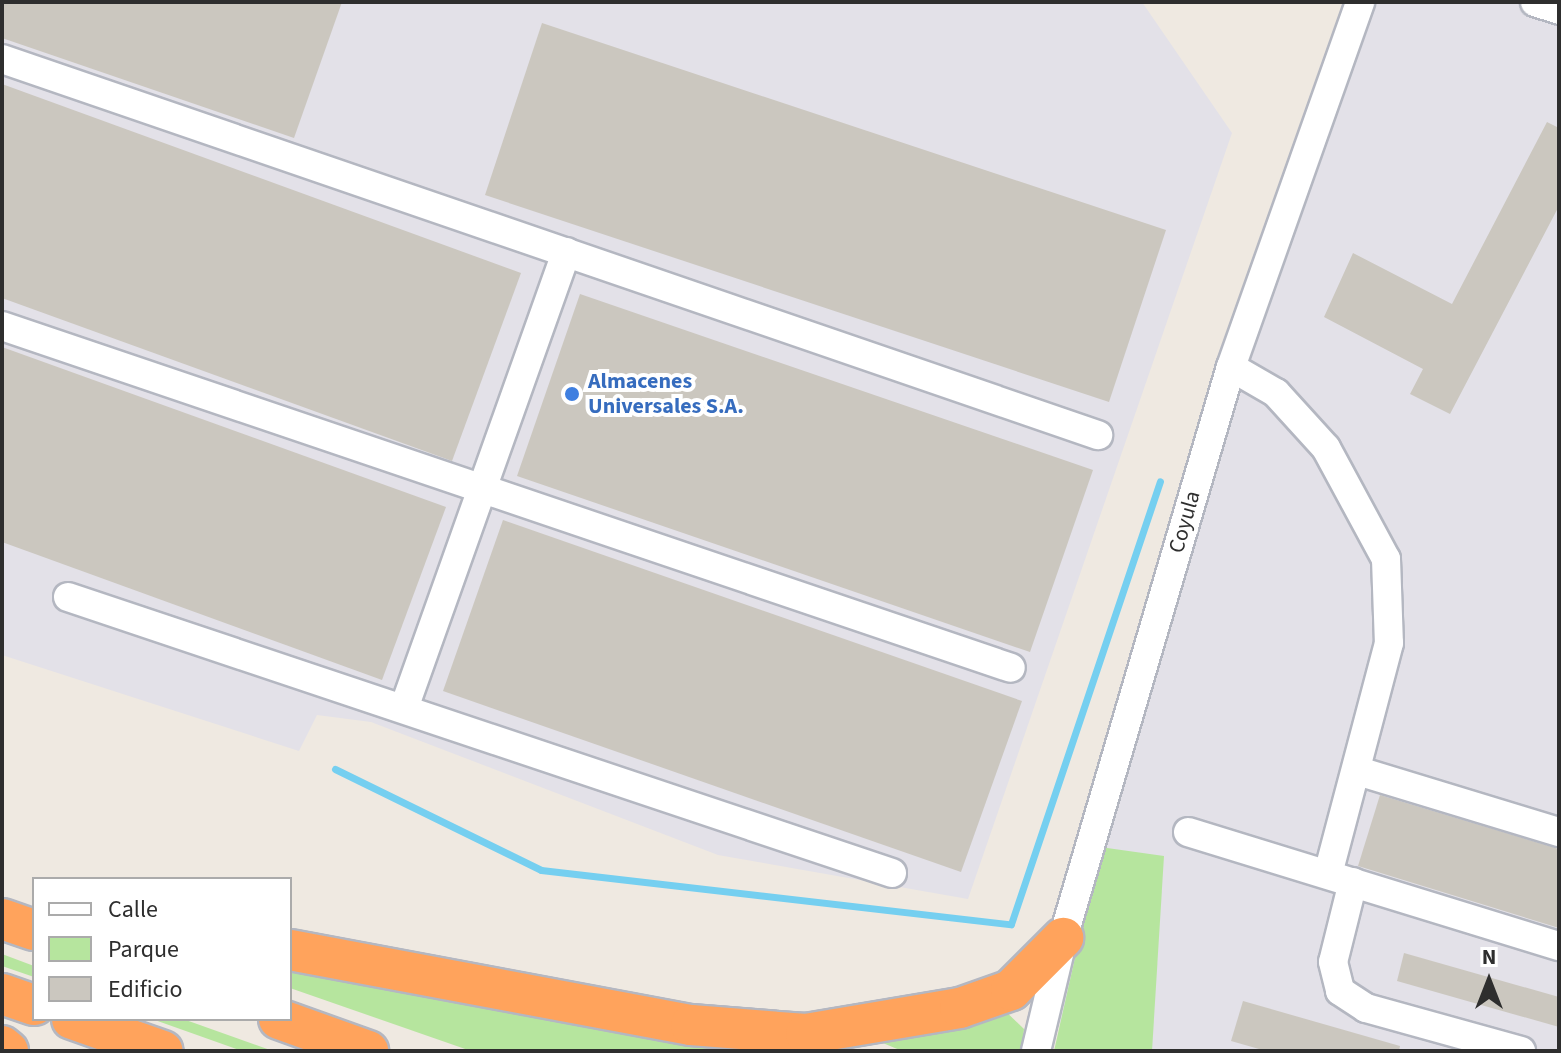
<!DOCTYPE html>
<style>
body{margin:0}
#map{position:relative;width:1561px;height:1053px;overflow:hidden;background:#efe9e1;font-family:"Source Sans 3",sans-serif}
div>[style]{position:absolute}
.industrial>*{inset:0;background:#e3e1e8}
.green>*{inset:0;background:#b6e59e}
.stream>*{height:7px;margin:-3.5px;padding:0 3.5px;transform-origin:3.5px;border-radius:3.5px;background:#75cff0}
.building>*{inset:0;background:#cbc7bf}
.roads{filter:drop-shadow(2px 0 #b4b7c1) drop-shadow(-2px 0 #b4b7c1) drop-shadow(0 2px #b4b7c1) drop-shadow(0 -2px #b4b7c1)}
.minor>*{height:28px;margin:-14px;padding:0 14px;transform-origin:14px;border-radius:14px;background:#fff}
.highway>*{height:40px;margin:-20px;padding:0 20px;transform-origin:20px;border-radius:20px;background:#ffa35c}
.dots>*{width:22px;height:22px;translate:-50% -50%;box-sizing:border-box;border:4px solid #fff;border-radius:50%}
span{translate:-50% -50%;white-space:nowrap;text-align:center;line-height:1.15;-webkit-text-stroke:8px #fff;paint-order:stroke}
.shop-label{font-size:22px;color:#366cbe;font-weight:700}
.left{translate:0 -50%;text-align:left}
.street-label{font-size:22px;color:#2e2e2e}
.frame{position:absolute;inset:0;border:4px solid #2e2e2e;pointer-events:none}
.legend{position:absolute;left:32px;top:877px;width:260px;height:144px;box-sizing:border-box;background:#fff;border:2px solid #ababab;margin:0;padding:10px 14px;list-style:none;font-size:24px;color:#2e2e2e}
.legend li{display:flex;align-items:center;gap:16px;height:40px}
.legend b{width:40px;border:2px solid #ababab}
.north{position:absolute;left:1449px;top:941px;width:80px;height:80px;-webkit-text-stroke:6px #fff;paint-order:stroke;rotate:0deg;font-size:22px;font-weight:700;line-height:32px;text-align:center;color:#2e2e2e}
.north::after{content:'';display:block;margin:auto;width:28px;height:36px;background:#2e2e2e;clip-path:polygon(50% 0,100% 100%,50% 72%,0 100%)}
</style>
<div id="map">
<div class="industrial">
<div style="clip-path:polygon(2px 2px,1142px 2px,1232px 133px,968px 899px,718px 855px,371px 722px,317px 715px,299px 751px,2px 655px)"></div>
<div style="clip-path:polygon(1360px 2px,1535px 2px,1559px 10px,1559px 1051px,1059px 1051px,1063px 938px)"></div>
</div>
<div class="green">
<div style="clip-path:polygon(1100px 847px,1164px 856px,1152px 1051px,1054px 1051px)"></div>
<div style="clip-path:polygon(2px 954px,34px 966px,34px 977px,2px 966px)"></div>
<div style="clip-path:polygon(290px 965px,819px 1051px,471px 1051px,290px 988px)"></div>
<div style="clip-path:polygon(1000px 1006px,1024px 1029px,1022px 1051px,902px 1051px,859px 1033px)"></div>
<div style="clip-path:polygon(152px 1019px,183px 1019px,273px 1051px,242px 1051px)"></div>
</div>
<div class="stream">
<div style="left:335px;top:769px;width:229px;rotate:26.1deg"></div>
<div style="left:541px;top:870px;width:473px;rotate:6.6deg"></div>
<div style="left:1011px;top:924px;width:467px;rotate:-71.4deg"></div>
</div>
<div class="building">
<div style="clip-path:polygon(2px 2px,342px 2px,294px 138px,2px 38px)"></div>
<div style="clip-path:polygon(542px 23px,1166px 230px,1109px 402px,485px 195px)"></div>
<div style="clip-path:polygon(2px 84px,521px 273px,452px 461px,2px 298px)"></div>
<div style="clip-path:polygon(1547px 122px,1559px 128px,1559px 206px,1450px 414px,1410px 394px,1423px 369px,1324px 317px,1353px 253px,1452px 304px)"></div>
<div style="clip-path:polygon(580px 294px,1093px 470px,1030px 652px,517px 476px)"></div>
<div style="clip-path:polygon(2px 347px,446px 507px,382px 680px,2px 542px)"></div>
<div style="clip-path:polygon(503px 520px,1022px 701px,961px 872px,443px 691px)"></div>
<div style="clip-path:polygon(1380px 795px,1559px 849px,1559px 928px,1358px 866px)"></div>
<div style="clip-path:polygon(1404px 953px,1559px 997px,1559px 1027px,1397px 981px)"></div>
<div style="clip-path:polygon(1243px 1001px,1400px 1046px,1399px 1051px,1266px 1051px,1231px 1041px)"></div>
</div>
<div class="roads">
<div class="minor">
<div style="left:1535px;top:2px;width:25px;rotate:18deg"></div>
<div style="left:2px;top:59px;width:1159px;rotate:18.94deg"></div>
<div style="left:2px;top:326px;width:1065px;rotate:18.72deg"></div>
<div style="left:1231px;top:367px;width:52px;rotate:30deg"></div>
<div style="left:1276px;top:393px;width:74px;rotate:47.7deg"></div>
<div style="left:1326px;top:448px;width:126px;rotate:61.6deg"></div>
<div style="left:1386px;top:559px;width:84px;rotate:88deg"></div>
<div style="left:1389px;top:643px;width:239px;rotate:104.8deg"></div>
<div style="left:68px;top:597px;width:869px;rotate:18.52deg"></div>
<div style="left:404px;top:708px;width:484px;rotate:-70.4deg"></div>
<div style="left:1358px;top:771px;width:210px;rotate:16.9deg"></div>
<div style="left:1188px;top:832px;width:388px;rotate:17.1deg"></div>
<div style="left:1353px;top:882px;width:82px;rotate:104deg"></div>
<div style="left:1333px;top:962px;width:30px;rotate:76deg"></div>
<div style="left:1340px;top:991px;width:31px;rotate:33deg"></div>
<div style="left:1366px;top:1008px;width:161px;rotate:15.5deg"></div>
<div style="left:1036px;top:1051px;width:116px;rotate:-76.6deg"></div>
<div style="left:1063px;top:938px;width:595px;rotate:-73.61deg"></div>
<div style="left:1231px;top:367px;width:387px;rotate:-70.5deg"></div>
</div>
<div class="highway">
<div style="left:2px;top:919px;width:34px;rotate:19deg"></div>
<div style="left:290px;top:950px;width:408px;rotate:10.6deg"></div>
<div style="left:691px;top:1025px;width:115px;rotate:4.5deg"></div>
<div style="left:806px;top:1034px;width:156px;rotate:-9.6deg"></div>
<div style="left:960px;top:1008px;width:54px;rotate:-19.4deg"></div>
<div style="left:1011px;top:990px;width:74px;rotate:-45deg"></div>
<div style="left:2px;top:994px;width:34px;rotate:19deg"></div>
<div style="left:72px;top:1019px;width:96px;rotate:19.4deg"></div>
<div style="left:279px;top:1019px;width:95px;rotate:19.8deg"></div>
<div style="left:2px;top:1046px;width:8px;rotate:40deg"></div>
</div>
</div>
<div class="dots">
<div style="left:572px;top:394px;background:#3f7fe0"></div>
</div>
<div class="shop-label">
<span class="left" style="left:588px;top:394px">Almacenes<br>Universales S.A.</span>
</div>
<div class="street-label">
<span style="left:1185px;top:522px;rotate:-74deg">Coyula</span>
</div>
<div class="frame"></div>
<ul class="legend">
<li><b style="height:10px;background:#fff"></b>Calle</li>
<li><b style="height:22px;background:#b6e59e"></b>Parque</li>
<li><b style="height:22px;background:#cbc7bf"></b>Edificio</li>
</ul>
<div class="north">N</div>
</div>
